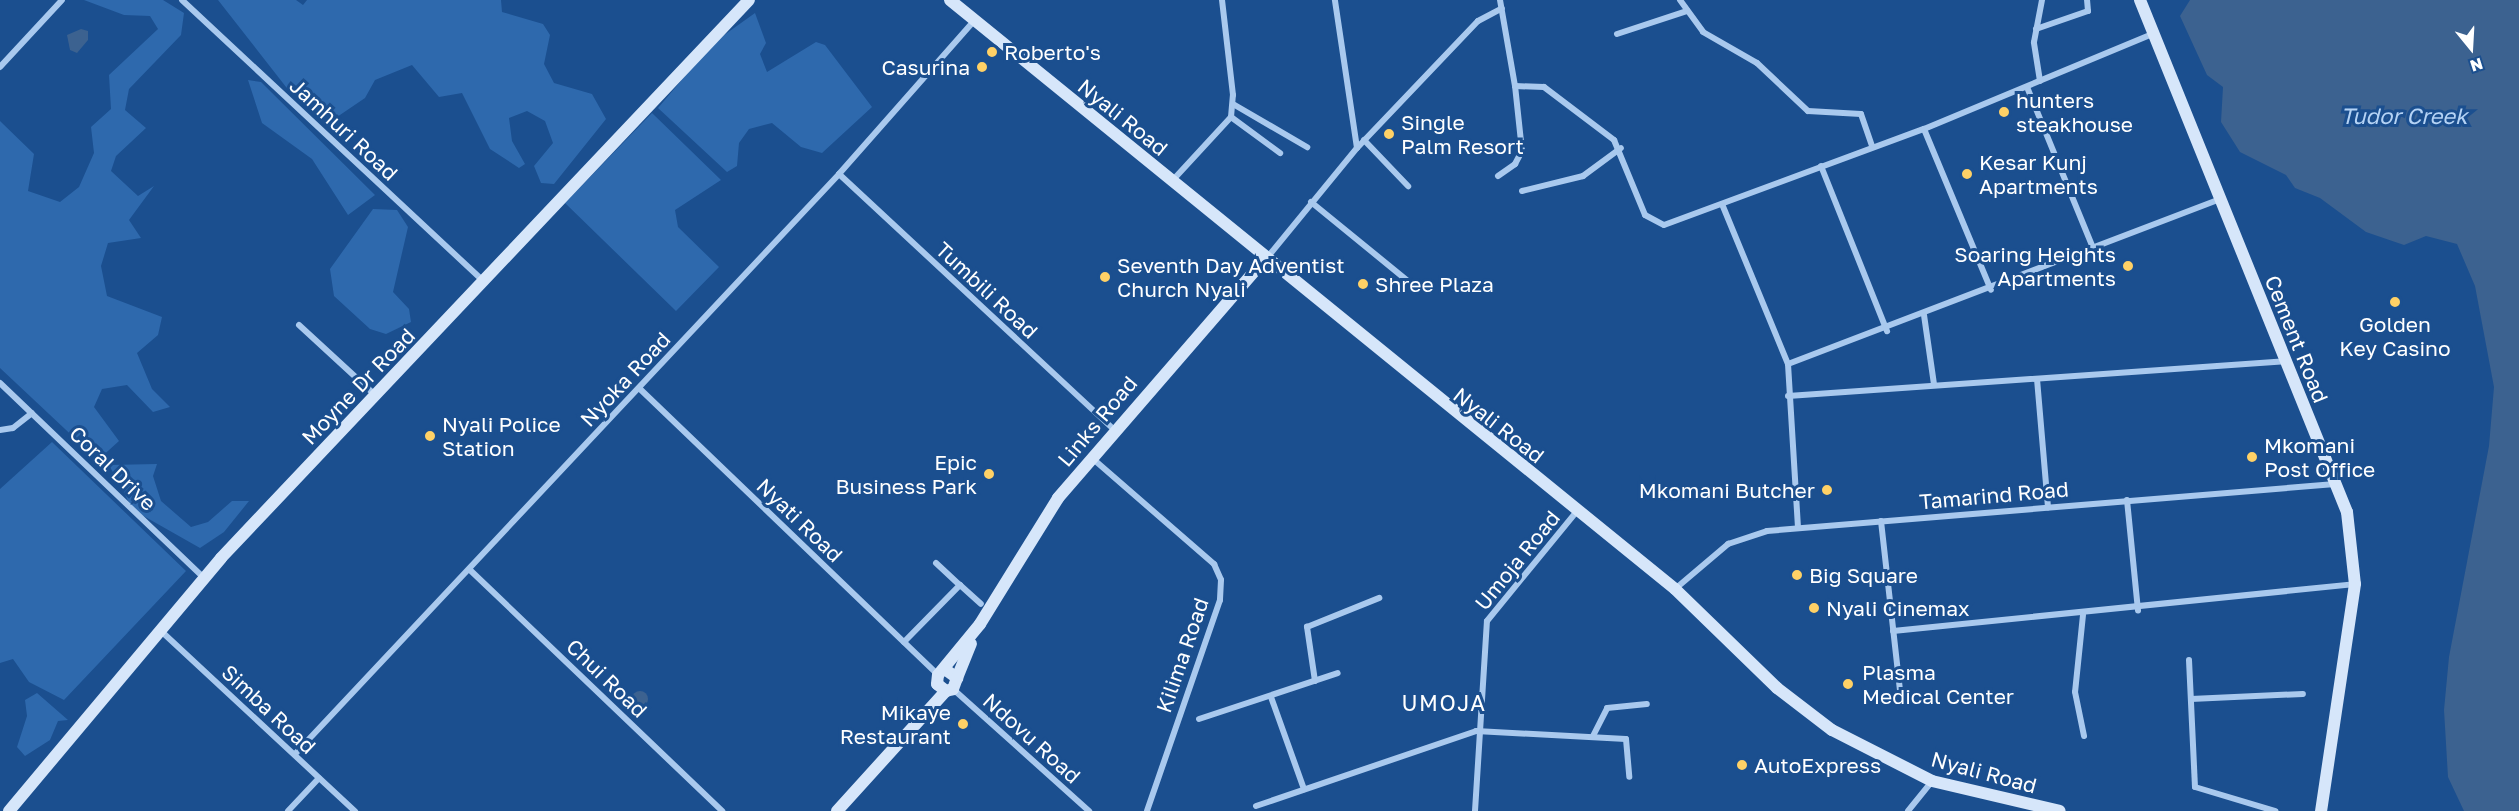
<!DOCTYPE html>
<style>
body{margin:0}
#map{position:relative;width:2519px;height:811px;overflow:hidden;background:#1b4f8f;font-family:"Golos Text",sans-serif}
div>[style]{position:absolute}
.green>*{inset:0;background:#2e69ad}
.water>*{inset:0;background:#3c6290}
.round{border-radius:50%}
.minor>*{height:6px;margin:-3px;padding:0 3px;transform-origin:3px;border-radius:3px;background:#a9c9ee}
.secondary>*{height:12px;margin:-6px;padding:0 6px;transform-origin:6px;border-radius:6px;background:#d6e6fa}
.dots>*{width:16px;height:16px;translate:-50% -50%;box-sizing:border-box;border:3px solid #1b4f8f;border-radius:50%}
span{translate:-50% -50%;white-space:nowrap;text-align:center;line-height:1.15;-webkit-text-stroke:6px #1b4f8f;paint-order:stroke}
.poi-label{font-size:21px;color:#fff}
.left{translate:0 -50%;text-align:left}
.right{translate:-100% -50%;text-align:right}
.street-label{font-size:21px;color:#fff}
.water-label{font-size:22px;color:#b5d3f5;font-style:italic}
.neighbourhood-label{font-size:22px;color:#fff;letter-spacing:1.5px}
.north{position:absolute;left:2441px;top:18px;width:60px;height:60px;-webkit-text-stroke:4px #1b4f8f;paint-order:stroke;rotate:162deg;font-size:16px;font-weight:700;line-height:24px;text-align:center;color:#fff}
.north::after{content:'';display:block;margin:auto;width:21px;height:27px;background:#fff;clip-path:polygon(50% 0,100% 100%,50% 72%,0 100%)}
</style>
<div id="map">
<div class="green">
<div style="clip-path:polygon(84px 0,163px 0,184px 13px,181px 35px,129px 89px,125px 110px,146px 128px,116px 156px,111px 171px,138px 196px,154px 186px,129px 220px,141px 238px,108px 243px,101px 266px,107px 296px,162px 317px,158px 335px,137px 353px,152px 389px,170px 407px,153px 412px,127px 385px,102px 389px,94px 407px,119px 441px,98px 460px,0 368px,0 121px,34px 154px,28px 191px,60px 202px,79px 187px,94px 153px,91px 127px,111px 109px,109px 75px,158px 29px,150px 16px,124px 15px)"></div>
<div style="clip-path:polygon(218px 0,296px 0,303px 5px,307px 0,501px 0,502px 12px,543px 24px,550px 35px,544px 64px,554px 83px,592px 94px,606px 119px,554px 184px,541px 183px,534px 166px,553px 143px,545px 121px,527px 111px,509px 118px,512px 141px,525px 164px,519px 168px,490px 149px,462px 93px,439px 97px,412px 65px,375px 80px,365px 98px,337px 117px,318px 115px,286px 87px)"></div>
<div style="clip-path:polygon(755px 13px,766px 43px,760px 54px,767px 72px,816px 42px,825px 45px,872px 107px,822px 153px,801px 147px,772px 123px,749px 129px,739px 143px,737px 166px,727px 172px,658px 108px,713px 43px)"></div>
<div style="clip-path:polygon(248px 80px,261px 82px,375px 195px,348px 215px,312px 159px,262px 123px)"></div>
<div style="clip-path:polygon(652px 113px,721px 180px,675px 210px,678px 227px,719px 267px,676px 311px,565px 203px)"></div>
<div style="clip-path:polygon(373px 209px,397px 210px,408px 227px,393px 292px,409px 309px,411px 322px,386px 334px,370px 329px,334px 296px,330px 269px)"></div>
<div style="clip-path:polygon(52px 442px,186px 571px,64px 700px,29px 682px,13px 659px,0 663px,0 489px)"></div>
<div style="clip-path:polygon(157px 464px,153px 476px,161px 501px,191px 527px,208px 522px,232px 501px,249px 501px,224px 532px,200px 548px,133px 510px,109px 465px)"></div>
<div style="clip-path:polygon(37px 693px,68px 720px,58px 721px,50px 740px,25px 756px,17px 747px,27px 716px,25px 700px)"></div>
</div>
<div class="water">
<div style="clip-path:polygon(2190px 0,2519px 0,2519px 811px,2464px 811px,2448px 777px,2444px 710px,2449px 657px,2489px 446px,2494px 387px,2475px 286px,2457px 244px,2426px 236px,2404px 245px,2366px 232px,2320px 198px,2295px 188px,2286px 175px,2240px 152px,2221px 122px,2223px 87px,2207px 75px,2180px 16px)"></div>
<div style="clip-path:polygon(81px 29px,88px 31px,88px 40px,77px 53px,70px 50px,67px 35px)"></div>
<div class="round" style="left:632px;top:691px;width:16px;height:16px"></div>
</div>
<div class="minor">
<div style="left:182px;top:0;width:412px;rotate:43deg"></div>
<div style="left:1500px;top:0;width:87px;rotate:80.1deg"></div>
<div style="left:1515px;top:86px;width:29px;rotate:2deg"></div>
<div style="left:1544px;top:87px;width:88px;rotate:37.1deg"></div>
<div style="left:1614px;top:140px;width:81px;rotate:67.5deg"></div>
<div style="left:1645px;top:215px;width:21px;rotate:28deg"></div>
<div style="left:1664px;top:225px;width:277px;rotate:-20.3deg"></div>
<div style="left:1924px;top:129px;width:250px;rotate:-22.6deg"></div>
<div style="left:1680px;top:0;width:39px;rotate:54deg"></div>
<div style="left:1703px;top:32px;width:62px;rotate:29.9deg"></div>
<div style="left:1757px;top:63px;width:70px;rotate:43.3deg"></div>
<div style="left:1808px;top:111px;width:53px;rotate:3.2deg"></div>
<div style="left:1861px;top:114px;width:34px;rotate:71deg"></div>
<div style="left:2036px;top:29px;width:55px;rotate:-19.1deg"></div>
<div style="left:2088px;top:11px;width:11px;rotate:-95deg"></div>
<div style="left:1617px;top:34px;width:74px;rotate:-18.2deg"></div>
<div style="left:0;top:67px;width:91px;rotate:-47.2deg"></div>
<div style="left:2040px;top:81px;width:39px;rotate:-99deg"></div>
<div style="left:2034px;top:42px;width:43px;rotate:-79.2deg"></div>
<div style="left:2027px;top:87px;width:174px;rotate:67.7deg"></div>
<div style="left:1233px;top:104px;width:86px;rotate:30.2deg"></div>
<div style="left:1231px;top:117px;width:61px;rotate:36.3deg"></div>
<div style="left:1924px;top:129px;width:174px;rotate:67.4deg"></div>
<div style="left:1364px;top:140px;width:64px;rotate:46.3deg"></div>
<div style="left:1357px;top:148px;width:175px;rotate:-46.4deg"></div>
<div style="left:1478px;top:21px;width:27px;rotate:-28deg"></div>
<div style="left:1821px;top:166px;width:178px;rotate:68.2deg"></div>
<div style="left:839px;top:174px;width:374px;rotate:42.9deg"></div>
<div style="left:1498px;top:176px;width:21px;rotate:-35deg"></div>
<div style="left:1515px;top:164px;width:15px;rotate:-62deg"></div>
<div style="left:1522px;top:151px;width:65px;rotate:-96.1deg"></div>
<div style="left:1172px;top:181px;width:87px;rotate:-47.3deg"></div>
<div style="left:1231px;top:117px;width:22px;rotate:-85deg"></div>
<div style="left:1233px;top:95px;width:96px;rotate:-96.6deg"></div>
<div style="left:1522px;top:191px;width:63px;rotate:-13.8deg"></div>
<div style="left:1583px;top:176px;width:47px;rotate:-36.4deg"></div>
<div style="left:1311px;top:202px;width:133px;rotate:39.2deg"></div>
<div style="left:1722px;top:204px;width:173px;rotate:67.6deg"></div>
<div style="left:1788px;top:364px;width:164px;rotate:86.5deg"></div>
<div style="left:1266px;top:259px;width:144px;rotate:-50.7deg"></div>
<div style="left:1357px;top:148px;width:150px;rotate:-98.5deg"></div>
<div style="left:1924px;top:315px;width:70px;rotate:81.8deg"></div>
<div style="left:299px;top:325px;width:103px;rotate:42.6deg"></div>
<div style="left:1788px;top:364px;width:462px;rotate:-20.9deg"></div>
<div style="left:2037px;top:379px;width:129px;rotate:85.1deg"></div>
<div style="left:0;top:383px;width:281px;rotate:43.7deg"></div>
<div style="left:640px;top:389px;width:413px;rotate:43.8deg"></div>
<div style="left:1788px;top:396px;width:498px;rotate:-4deg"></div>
<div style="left:0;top:430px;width:13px;rotate:-9deg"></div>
<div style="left:13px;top:428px;width:24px;rotate:-38deg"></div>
<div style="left:1092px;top:458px;width:162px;rotate:41deg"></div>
<div style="left:1214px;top:564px;width:17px;rotate:66deg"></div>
<div style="left:1221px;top:580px;width:20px;rotate:93deg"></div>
<div style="left:1220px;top:600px;width:223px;rotate:109.1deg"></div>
<div style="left:2127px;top:500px;width:111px;rotate:84.3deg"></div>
<div style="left:1881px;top:521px;width:170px;rotate:83.6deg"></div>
<div style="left:936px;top:563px;width:33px;rotate:43deg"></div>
<div style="left:470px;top:570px;width:349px;rotate:43.7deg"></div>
<div style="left:1675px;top:589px;width:70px;rotate:-40.3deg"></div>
<div style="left:1728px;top:544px;width:41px;rotate:-18.4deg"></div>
<div style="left:1767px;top:531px;width:570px;rotate:-4.73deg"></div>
<div style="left:2083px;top:615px;width:77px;rotate:95.9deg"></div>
<div style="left:2075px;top:692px;width:45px;rotate:78.4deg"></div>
<div style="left:161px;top:631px;width:265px;rotate:42.9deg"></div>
<div style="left:1893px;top:631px;width:464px;rotate:-5.8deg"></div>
<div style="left:904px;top:642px;width:80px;rotate:-45.5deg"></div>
<div style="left:960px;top:585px;width:28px;rotate:42deg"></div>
<div style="left:2189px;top:660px;width:127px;rotate:87.3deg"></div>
<div style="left:2195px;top:787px;width:84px;rotate:16.7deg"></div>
<div style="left:1315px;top:681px;width:55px;rotate:-98.4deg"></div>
<div style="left:1307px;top:627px;width:78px;rotate:-21.9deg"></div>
<div style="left:953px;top:689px;width:183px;rotate:41.9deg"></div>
<div style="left:1271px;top:697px;width:98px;rotate:70.3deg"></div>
<div style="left:2191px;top:699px;width:112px;rotate:-2.6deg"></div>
<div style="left:1199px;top:719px;width:146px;rotate:-18.3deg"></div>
<div style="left:1593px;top:736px;width:31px;rotate:-63deg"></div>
<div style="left:1607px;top:708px;width:40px;rotate:-5.7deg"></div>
<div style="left:295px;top:754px;width:795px;rotate:-46.83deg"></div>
<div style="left:839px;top:174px;width:204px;rotate:-48.6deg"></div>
<div style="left:1256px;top:806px;width:232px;rotate:-18.8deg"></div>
<div style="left:1476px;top:731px;width:150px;rotate:3.1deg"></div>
<div style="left:1626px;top:739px;width:38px;rotate:85deg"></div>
<div style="left:288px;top:811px;width:45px;rotate:-46.8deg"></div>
<div style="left:1475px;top:811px;width:190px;rotate:-86.4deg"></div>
<div style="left:1487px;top:621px;width:144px;rotate:-50.7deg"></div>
<div style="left:1908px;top:811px;width:38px;rotate:-51deg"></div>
</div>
<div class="secondary">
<div style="left:950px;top:0;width:934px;rotate:39.09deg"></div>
<div style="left:1675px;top:589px;width:142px;rotate:44.1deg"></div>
<div style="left:1777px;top:688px;width:69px;rotate:37.4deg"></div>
<div style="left:1832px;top:730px;width:112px;rotate:27deg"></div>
<div style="left:1932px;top:781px;width:131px;rotate:13.2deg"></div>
<div style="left:2140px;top:0;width:552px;rotate:67.99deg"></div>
<div style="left:2347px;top:512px;width:72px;rotate:83.7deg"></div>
<div style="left:2355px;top:584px;width:230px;rotate:98.5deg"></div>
<div style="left:946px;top:670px;width:14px;rotate:36deg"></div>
<div style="left:957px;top:678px;width:12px;rotate:110deg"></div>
<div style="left:953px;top:689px;width:7px;rotate:164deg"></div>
<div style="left:946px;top:691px;width:11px;rotate:-142deg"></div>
<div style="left:937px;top:684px;width:9px;rotate:-84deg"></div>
<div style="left:938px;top:675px;width:66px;rotate:-50.5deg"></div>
<div style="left:980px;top:624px;width:148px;rotate:-58.2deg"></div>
<div style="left:1058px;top:498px;width:316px;rotate:-49.1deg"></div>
<div style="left:957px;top:678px;width:37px;rotate:-68deg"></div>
<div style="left:9px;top:811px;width:330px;rotate:-50deg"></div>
<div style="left:221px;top:558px;width:768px;rotate:-46.58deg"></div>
<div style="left:837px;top:811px;width:162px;rotate:-47.8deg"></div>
</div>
<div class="dots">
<div style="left:992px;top:52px;background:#ffd166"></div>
<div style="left:982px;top:67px;background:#ffd166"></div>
<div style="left:2004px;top:112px;background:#ffd166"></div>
<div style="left:1389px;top:134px;background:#ffd166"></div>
<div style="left:1967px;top:174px;background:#ffd166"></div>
<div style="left:2128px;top:266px;background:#ffd166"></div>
<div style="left:1105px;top:277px;background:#ffd166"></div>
<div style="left:1363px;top:284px;background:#ffd166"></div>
<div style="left:2395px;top:302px;background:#ffd166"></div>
<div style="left:430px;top:436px;background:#ffd166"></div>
<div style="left:2252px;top:457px;background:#ffd166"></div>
<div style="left:989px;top:474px;background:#ffd166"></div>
<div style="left:1827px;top:490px;background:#ffd166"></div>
<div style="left:1797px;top:575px;background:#ffd166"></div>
<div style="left:1814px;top:608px;background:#ffd166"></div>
<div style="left:1848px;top:684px;background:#ffd166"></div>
<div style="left:963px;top:724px;background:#ffd166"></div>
<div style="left:1742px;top:765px;background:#ffd166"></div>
</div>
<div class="poi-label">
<span class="left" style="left:1004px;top:52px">Roberto's</span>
<span class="right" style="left:970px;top:67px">Casurina</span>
<span class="left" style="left:2016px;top:112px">hunters<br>steakhouse</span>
<span class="left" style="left:1401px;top:134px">Single<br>Palm Resort</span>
<span class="left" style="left:1979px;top:174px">Kesar Kunj<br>Apartments</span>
<span class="right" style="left:2116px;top:266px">Soaring Heights<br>Apartments</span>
<span class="left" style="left:1117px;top:277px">Seventh Day Adventist<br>Church Nyali</span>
<span class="left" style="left:1375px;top:284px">Shree Plaza</span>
<span style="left:2395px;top:336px">Golden<br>Key Casino</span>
<span class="left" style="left:442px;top:436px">Nyali Police<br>Station</span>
<span class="left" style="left:2264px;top:457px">Mkomani<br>Post Office</span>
<span class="right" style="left:977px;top:474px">Epic<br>Business Park</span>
<span class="right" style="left:1815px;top:490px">Mkomani Butcher</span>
<span class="left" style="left:1809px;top:575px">Big Square</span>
<span class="left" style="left:1826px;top:608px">Nyali Cinemax</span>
<span class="left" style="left:1862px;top:684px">Plasma<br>Medical Center</span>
<span class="right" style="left:951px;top:724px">Mikaye<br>Restaurant</span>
<span class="left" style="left:1754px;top:765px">AutoExpress</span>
</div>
<div class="street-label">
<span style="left:1123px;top:117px;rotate:39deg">Nyali Road</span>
<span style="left:344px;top:129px;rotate:43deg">Jamhuri Road</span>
<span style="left:987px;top:290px;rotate:43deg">Tumbili Road</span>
<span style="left:2297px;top:339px;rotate:68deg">Cement Road</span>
<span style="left:625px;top:379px;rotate:-47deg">Nyoka Road</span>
<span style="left:358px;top:386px;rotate:-46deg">Moyne Dr Road</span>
<span style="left:1097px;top:421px;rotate:-50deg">Links Road</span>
<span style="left:1499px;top:425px;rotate:38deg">Nyali Road</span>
<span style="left:113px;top:468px;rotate:44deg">Coral Drive</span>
<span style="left:1994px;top:495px;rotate:-5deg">Tamarind Road</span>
<span style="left:800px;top:520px;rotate:44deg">Nyati Road</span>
<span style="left:1517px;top:560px;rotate:-51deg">Umoja Road</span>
<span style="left:1182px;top:655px;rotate:-71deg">Kilima Road</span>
<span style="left:607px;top:678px;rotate:44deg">Chui Road</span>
<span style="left:269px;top:709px;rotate:43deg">Simba Road</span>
<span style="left:1032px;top:738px;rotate:42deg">Ndovu Road</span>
<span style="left:1984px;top:772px;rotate:15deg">Nyali Road</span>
</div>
<div class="water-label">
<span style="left:2404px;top:116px">Tudor Creek</span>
</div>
<div class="neighbourhood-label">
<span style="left:1444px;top:703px">UMOJA</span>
</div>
<div class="north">N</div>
</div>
